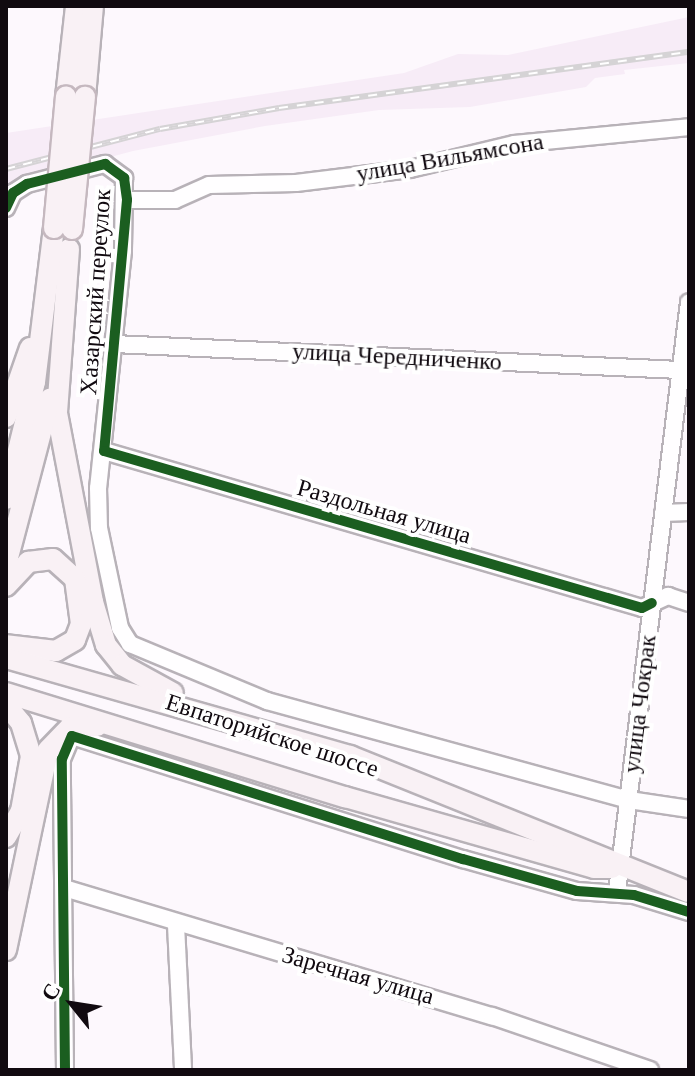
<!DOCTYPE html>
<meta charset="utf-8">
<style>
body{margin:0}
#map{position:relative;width:695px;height:1076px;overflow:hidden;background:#fdf8fd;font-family:"Times New Roman",serif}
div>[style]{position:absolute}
.built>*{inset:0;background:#f7ecf7}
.roads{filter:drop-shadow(2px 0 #b8b2b8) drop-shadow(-2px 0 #b8b2b8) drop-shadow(0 2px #b8b2b8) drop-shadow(0 -2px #b8b2b8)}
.minor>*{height:16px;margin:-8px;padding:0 8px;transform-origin:8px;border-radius:8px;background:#fffeff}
.major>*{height:20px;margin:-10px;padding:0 10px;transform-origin:10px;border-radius:10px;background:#f9f1f5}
.rail>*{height:6px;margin-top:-3px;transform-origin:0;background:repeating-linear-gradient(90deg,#fff 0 9px,#d5d3d5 0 18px);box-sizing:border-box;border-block:2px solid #d5d3d5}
.bridges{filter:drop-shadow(2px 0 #c5b8bf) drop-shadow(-2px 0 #c5b8bf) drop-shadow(0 2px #c5b8bf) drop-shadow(0 -2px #c5b8bf)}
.major-bridge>*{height:20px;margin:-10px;padding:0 10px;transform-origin:10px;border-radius:10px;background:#f9f1f5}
.cycleway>*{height:10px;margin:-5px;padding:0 5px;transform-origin:5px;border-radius:5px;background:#1b5e20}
span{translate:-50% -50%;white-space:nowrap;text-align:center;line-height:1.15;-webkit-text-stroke:8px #fff;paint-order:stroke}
.street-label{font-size:24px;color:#110a10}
.frame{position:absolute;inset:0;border:8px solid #110a10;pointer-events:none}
.north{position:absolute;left:32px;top:964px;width:80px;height:80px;-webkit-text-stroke:6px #fff;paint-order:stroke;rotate:300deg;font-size:22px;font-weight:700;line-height:32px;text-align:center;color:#110a10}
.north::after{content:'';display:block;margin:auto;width:28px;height:36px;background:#110a10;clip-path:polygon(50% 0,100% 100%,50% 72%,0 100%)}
</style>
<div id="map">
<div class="built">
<div style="clip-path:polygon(689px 17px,689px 63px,624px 70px,625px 74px,595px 78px,586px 87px,470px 107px,379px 110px,265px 126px,133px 151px,6px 185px,6px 133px,404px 73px,458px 54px,508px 55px)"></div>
</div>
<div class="roads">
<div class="minor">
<div style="left:127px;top:200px;width:48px"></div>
<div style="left:175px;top:200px;width:37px;rotate:-24deg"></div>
<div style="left:209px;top:185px;width:87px;rotate:-1.3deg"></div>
<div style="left:296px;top:183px;width:115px;rotate:-7deg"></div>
<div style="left:410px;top:169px;width:107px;rotate:-13.5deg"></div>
<div style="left:514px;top:144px;width:176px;rotate:-5.5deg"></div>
<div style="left:6px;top:208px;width:17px;rotate:-65deg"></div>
<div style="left:13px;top:193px;width:17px;rotate:-33deg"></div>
<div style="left:27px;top:184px;width:81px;rotate:-14.4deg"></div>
<div style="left:105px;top:164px;width:24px;rotate:36deg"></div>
<div style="left:124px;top:178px;width:73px;rotate:90.8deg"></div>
<div style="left:123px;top:251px;width:238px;rotate:96deg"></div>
<div style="left:98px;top:488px;width:40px;rotate:88.6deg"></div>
<div style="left:99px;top:528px;width:102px;rotate:78.1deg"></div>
<div style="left:120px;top:628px;width:19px;rotate:58deg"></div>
<div style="left:130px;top:644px;width:148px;rotate:22.6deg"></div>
<div style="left:267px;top:701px;width:375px;rotate:15.3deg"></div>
<div style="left:629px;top:800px;width:61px;rotate:8.5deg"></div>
<div style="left:114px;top:344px;width:568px;rotate:2.63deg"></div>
<div style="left:104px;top:451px;width:560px;rotate:16.27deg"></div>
<div style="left:642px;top:608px;width:29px;rotate:-25deg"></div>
<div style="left:668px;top:596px;width:22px;rotate:18deg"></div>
<div style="left:663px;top:513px;width:26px;rotate:-2deg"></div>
<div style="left:64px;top:888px;width:447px;rotate:16.7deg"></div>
<div style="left:492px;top:1016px;width:167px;rotate:18.9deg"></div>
<div style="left:617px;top:892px;width:594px;rotate:-83.04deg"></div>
<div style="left:176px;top:925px;width:145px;rotate:87.2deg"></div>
<div style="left:65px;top:1070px;width:311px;rotate:-90.6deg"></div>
<div style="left:62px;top:759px;width:25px;rotate:-67deg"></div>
<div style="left:72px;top:736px;width:410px;rotate:17.5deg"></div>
<div style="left:463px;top:859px;width:118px;rotate:15.7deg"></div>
<div style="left:577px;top:891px;width:57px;rotate:4deg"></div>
<div style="left:634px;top:895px;width:58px;rotate:17.2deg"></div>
</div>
<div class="major">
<div style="left:66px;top:97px;width:92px;rotate:-83.7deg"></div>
<div style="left:85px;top:97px;width:91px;rotate:-85deg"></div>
<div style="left:69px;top:249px;width:164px;rotate:94.2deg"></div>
<div style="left:57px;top:413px;width:192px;rotate:79.2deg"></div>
<div style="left:93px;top:602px;width:45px;rotate:73.2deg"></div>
<div style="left:106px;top:645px;width:26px;rotate:51deg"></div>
<div style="left:122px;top:665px;width:58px;rotate:28.8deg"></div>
<div style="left:6px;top:417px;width:73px;rotate:-70.8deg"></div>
<div style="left:6px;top:499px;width:121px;rotate:-76.1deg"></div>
<div style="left:35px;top:382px;width:155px;rotate:-83deg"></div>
<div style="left:6px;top:565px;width:172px;rotate:-75.2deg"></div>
<div style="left:6px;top:586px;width:33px;rotate:-47deg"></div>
<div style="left:28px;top:562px;width:25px;rotate:-7deg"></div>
<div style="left:53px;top:559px;width:30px;rotate:42deg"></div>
<div style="left:75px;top:579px;width:45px;rotate:82.4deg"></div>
<div style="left:81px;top:624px;width:17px;rotate:111deg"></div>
<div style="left:75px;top:640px;width:22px;rotate:150deg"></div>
<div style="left:56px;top:651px;width:50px;rotate:-173.2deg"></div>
<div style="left:6px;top:658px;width:358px;rotate:15.9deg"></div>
<div style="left:350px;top:756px;width:365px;rotate:21.9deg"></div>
<div style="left:6px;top:693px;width:355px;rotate:17.1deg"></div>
<div style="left:345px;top:797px;width:259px;rotate:15.9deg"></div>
<div style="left:594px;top:868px;width:18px"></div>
<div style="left:6px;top:705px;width:23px;rotate:50deg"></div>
<div style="left:21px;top:723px;width:34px;rotate:73deg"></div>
<div style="left:31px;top:756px;width:56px;rotate:100.3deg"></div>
<div style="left:21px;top:811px;width:30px;rotate:120deg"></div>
<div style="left:6px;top:950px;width:204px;rotate:-78.1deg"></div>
<div style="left:48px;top:750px;width:32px;rotate:-46deg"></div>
<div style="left:70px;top:727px;width:27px;rotate:-2deg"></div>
</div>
</div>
<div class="rail">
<div style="left:6px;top:169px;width:159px;rotate:-14.6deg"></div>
<div style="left:160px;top:129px;width:121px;rotate:-10deg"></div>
<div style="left:279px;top:108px;width:414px;rotate:-7.8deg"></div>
</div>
<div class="bridges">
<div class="major-bridge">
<div style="left:54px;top:228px;width:132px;rotate:-84.8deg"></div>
<div style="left:72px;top:229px;width:133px;rotate:-84.4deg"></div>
</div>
</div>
<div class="cycleway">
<div style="left:6px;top:208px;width:17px;rotate:-65deg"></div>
<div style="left:13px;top:193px;width:17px;rotate:-33deg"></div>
<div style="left:27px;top:184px;width:81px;rotate:-14.4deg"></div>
<div style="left:105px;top:164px;width:24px;rotate:36deg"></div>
<div style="left:124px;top:178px;width:22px;rotate:82deg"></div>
<div style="left:127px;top:200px;width:252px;rotate:95.2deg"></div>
<div style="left:104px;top:451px;width:560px;rotate:16.27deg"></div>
<div style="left:642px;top:608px;width:11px;rotate:-27deg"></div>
<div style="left:65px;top:1070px;width:311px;rotate:-90.6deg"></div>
<div style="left:62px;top:759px;width:25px;rotate:-67deg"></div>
<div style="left:72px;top:736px;width:410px;rotate:17.5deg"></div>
<div style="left:463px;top:859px;width:118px;rotate:15.7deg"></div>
<div style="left:577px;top:891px;width:57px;rotate:4deg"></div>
<div style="left:634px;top:895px;width:58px;rotate:17.2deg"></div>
</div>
<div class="street-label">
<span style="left:450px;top:158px;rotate:-10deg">улица Вильямсона</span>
<span style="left:96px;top:292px;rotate:-86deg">Хазарский переулок</span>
<span style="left:397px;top:357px;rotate:3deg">улица Чередниченко</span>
<span style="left:384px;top:512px;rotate:16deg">Раздольная улица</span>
<span style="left:640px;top:704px;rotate:-83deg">улица Чокрак</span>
<span style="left:272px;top:736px;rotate:18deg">Евпаторийское шоссе</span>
<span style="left:358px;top:976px;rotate:16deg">Заречная улица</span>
</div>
<div class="frame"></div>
<div class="north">С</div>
</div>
